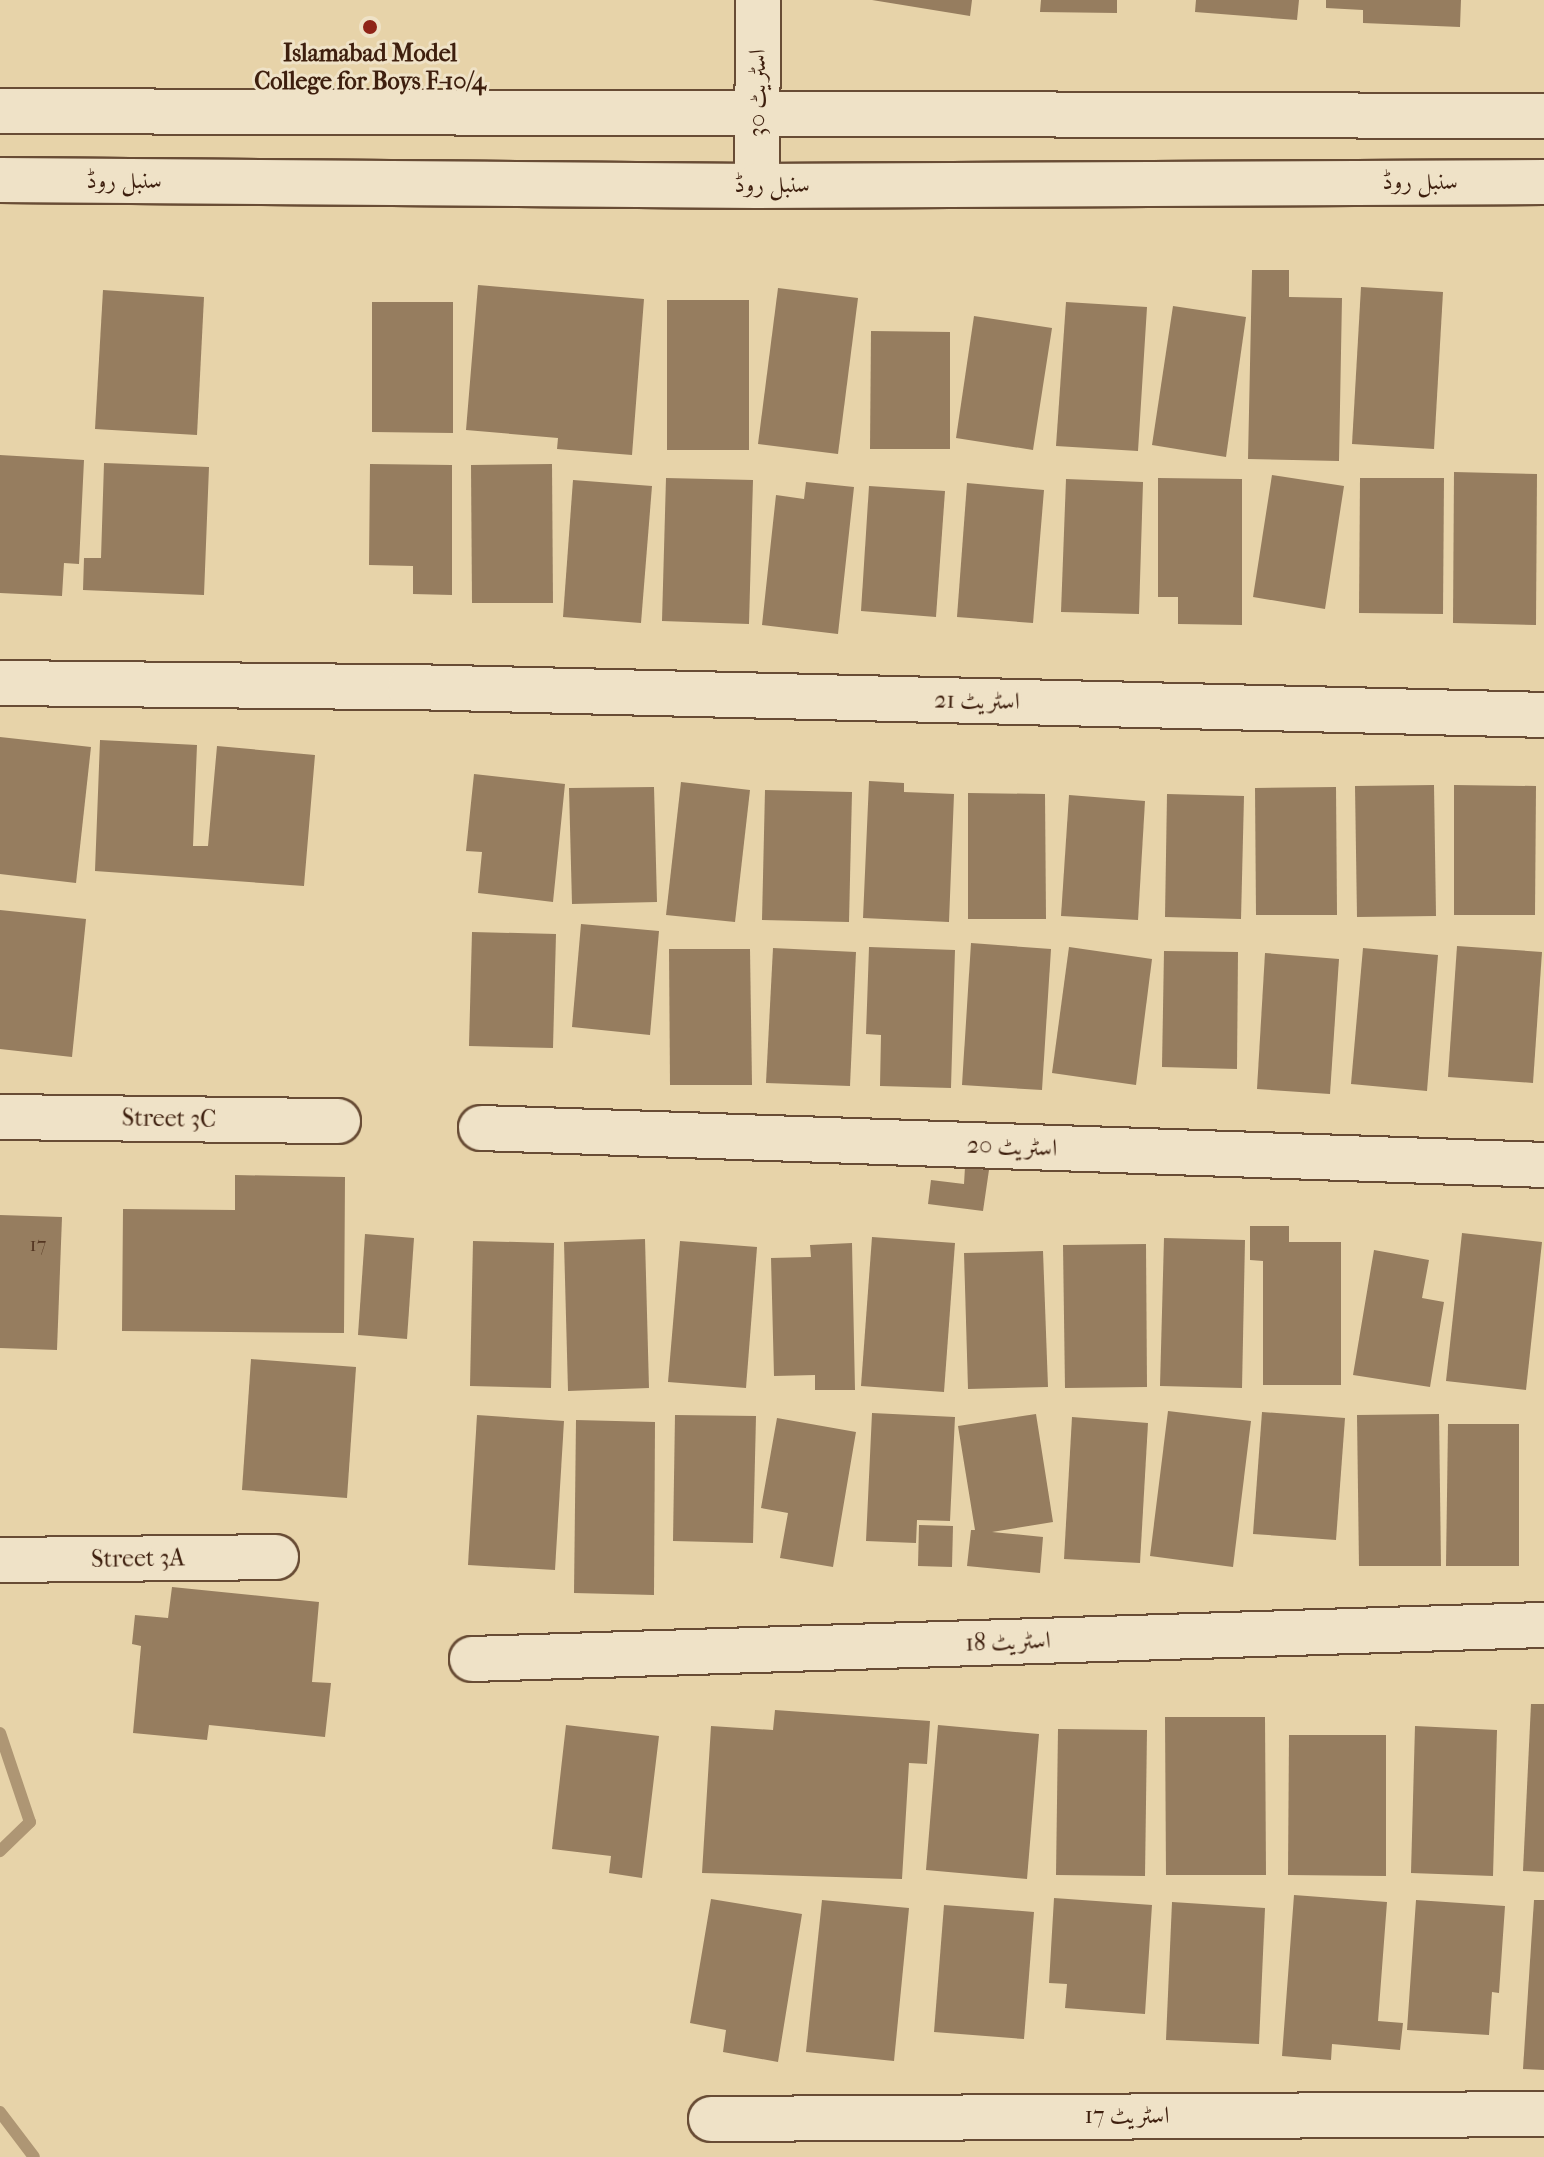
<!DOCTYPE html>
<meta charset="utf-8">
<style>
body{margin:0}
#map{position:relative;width:1544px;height:2157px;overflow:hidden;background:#e7d3a9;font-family:"IM FELL French Canon",Amiri,serif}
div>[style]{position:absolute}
.stream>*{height:12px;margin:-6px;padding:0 6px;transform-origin:6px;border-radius:6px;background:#ae9674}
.building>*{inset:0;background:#967d5f}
.roads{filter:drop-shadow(2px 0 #684c35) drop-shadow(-2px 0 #684c35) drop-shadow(0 2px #684c35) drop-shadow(0 -2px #684c35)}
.street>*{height:44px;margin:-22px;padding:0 22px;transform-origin:22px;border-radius:22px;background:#efe2c7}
.secondary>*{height:44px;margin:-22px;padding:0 22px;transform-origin:22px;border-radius:22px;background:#efe2c7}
.dots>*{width:22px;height:22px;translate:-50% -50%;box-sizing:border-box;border:4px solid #efe2c7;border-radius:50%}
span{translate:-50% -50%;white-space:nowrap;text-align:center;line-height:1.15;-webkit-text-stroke:6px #efe2c7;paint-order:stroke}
.number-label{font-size:20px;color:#543622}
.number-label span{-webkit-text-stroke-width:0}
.poi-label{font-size:24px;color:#3e1f0e;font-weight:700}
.street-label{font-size:24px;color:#3e1f0e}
</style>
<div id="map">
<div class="stream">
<div style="left:0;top:1733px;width:94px;rotate:71.4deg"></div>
<div style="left:30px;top:1822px;width:42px;rotate:136deg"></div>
<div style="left:0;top:2112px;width:56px;rotate:52.9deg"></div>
</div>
<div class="building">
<div style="clip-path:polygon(872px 0,972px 0,970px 16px)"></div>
<div style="clip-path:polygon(1041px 0,1117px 0,1117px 13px,1040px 12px)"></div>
<div style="clip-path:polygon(1196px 0,1299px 0,1297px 20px,1195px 12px)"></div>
<div style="clip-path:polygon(1326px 0,1461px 0,1460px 27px,1363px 23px,1363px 10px,1326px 8px)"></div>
<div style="clip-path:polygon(1252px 270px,1289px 270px,1289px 297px,1342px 298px,1339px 461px,1248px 459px)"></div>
<div style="clip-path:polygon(478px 285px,644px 299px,632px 455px,557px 449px,558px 438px,466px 430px)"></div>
<div style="clip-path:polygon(1361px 287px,1443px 292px,1434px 449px,1352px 444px)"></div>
<div style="clip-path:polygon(778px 288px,858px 298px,838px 454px,758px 444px)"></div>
<div style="clip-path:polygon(103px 290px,204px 297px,197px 435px,95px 429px)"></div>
<div style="clip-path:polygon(667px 300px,749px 300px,749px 450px,667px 450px)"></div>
<div style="clip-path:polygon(372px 302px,453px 302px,453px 433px,372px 432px)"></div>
<div style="clip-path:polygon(1066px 302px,1147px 307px,1138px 451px,1056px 446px)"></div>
<div style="clip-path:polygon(1173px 306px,1246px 317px,1226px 457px,1152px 445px)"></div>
<div style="clip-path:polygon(974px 316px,1052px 328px,1033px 450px,956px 438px)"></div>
<div style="clip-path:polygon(871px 331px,950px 332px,950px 449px,870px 449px)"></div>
<div style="clip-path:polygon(0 455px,84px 460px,79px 564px,64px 563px,62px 596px,0 593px)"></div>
<div style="clip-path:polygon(104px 463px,209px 467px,204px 595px,83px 590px,84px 558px,101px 558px)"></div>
<div style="clip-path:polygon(370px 464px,452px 465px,452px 595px,413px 594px,413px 566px,369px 565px)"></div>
<div style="clip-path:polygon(552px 464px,553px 603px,472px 603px,471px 465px)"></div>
<div style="clip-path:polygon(1454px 472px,1537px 474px,1536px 625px,1453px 623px)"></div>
<div style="clip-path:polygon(1272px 475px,1344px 486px,1325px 609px,1253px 597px)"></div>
<div style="clip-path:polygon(666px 478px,753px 480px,749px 624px,662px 621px)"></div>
<div style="clip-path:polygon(1158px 478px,1242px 479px,1242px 625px,1178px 624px,1178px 597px,1158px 597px)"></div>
<div style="clip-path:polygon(1360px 478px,1444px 478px,1443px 614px,1359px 613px)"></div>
<div style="clip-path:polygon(1066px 479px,1143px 482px,1139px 614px,1061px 612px)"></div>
<div style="clip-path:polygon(573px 480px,652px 486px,641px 623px,563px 617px)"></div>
<div style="clip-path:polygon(806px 482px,854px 487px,838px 634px,762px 625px,776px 495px,804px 499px)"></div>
<div style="clip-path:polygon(967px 483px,1044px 490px,1033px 623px,957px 617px)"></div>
<div style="clip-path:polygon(869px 486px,945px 491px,936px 617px,861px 611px)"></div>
<div style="clip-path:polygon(0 737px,91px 747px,76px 883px,0 874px)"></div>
<div style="clip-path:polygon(100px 740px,197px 745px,193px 846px,208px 846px,217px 746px,315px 755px,304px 886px,95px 871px)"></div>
<div style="clip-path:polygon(474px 774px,565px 784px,553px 902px,478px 893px,482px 852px,466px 851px)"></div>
<div style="clip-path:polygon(869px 781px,904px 783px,904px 792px,954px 794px,949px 922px,863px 918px)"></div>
<div style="clip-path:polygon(681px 782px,750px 790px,735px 922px,666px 915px)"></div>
<div style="clip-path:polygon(1434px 785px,1436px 916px,1357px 917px,1355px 786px)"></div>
<div style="clip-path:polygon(1454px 785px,1536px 786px,1535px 915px,1454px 915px)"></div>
<div style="clip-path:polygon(654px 787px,657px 902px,572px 904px,569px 788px)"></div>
<div style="clip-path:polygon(1336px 787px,1337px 915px,1256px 915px,1255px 788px)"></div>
<div style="clip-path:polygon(765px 790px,852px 792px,849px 922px,762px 920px)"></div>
<div style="clip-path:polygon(968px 793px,1045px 794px,1046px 919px,968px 919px)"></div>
<div style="clip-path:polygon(1167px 794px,1244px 796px,1241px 919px,1165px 917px)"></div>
<div style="clip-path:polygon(1069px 795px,1145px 801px,1138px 920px,1061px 916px)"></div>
<div style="clip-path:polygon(0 910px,86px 919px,72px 1057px,0 1049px)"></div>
<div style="clip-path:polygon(581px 924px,659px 931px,650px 1035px,572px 1027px)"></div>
<div style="clip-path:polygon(472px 932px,556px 934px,553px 1048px,469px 1046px)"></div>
<div style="clip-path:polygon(971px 943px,1051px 949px,1042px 1090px,962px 1085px)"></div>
<div style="clip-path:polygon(1457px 946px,1542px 952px,1533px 1083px,1448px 1077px)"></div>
<div style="clip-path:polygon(869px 947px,955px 950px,951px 1088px,880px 1086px,881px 1035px,866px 1034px)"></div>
<div style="clip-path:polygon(1069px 947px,1152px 959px,1136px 1085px,1052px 1073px)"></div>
<div style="clip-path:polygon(773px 948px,856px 952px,850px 1086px,766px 1083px)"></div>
<div style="clip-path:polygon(1363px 948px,1438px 955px,1427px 1091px,1351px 1084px)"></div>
<div style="clip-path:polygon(669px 949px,750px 949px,752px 1085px,670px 1085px)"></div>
<div style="clip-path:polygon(1164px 951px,1238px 952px,1237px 1069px,1162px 1067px)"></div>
<div style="clip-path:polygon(1265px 953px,1339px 959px,1330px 1094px,1257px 1089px)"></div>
<div style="clip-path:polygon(965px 1167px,989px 1170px,983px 1211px,928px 1204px,931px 1180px,964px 1184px)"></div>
<div style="clip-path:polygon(235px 1175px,345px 1177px,344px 1333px,122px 1331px,123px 1209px,235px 1210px)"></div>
<div style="clip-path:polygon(0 1215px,62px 1217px,57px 1350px,0 1348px)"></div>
<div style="clip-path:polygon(1250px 1226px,1289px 1226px,1289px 1242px,1341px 1242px,1341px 1385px,1263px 1385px,1263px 1261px,1250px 1260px)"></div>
<div style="clip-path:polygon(1462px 1233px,1542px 1242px,1526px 1390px,1446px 1381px)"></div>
<div style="clip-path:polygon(365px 1234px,414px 1238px,407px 1339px,358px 1335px)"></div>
<div style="clip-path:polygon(872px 1237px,955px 1243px,944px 1392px,861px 1386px)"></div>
<div style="clip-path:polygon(1164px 1238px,1245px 1240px,1242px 1388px,1160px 1386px)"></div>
<div style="clip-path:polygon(645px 1239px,649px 1388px,568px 1391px,564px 1242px)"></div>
<div style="clip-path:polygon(473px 1241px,554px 1243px,551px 1388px,470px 1386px)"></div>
<div style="clip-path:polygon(680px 1241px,757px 1247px,746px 1388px,668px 1382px)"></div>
<div style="clip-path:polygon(852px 1243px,855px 1390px,815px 1390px,815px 1375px,774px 1376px,771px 1258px,811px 1257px,810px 1245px)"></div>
<div style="clip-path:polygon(1146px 1244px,1147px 1387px,1065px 1388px,1063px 1245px)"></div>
<div style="clip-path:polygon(1374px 1250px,1429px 1260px,1422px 1298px,1444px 1302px,1430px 1387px,1353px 1375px)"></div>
<div style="clip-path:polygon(1043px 1251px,1048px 1387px,968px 1389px,964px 1253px)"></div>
<div style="clip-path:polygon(251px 1359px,356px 1367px,347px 1498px,242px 1490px)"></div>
<div style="clip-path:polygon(1168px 1411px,1251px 1421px,1233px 1567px,1150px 1556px)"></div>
<div style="clip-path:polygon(1262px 1412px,1345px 1418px,1336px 1540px,1253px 1534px)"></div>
<div style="clip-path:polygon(872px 1413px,955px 1417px,950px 1521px,917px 1520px,916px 1543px,866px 1541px)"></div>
<div style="clip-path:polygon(1036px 1414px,1053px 1522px,992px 1532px,1043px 1537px,1040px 1573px,967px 1566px,971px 1530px,975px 1530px,958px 1426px)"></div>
<div style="clip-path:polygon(1439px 1414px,1441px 1566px,1359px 1566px,1357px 1415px)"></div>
<div style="clip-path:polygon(477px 1415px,564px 1421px,555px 1570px,468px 1565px)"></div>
<div style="clip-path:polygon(675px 1415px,756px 1416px,753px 1543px,673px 1541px)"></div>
<div style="clip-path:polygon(1072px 1417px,1148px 1423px,1140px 1563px,1064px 1559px)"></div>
<div style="clip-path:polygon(777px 1418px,856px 1432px,833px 1567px,780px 1558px,788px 1513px,761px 1508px)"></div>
<div style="clip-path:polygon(576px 1420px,655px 1422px,654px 1595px,574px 1593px)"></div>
<div style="clip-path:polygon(1448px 1424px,1519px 1424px,1519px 1566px,1446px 1566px)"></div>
<div style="clip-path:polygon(919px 1525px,953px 1526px,952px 1567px,918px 1566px)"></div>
<div style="clip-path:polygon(172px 1587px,319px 1602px,312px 1682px,331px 1683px,325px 1737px,209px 1725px,207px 1740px,133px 1733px,141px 1646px,132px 1644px,135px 1615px,168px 1618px)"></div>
<div style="clip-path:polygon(1531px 1704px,1544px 1704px,1544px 1872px,1523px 1871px)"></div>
<div style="clip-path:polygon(775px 1710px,930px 1721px,927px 1764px,909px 1763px,902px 1879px,702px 1873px,711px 1726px,773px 1730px)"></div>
<div style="clip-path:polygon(1165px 1717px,1265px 1717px,1266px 1875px,1166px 1875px)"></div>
<div style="clip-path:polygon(566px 1725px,659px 1736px,642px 1878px,609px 1873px,611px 1856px,552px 1849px)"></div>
<div style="clip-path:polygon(938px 1725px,1039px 1734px,1027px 1879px,926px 1870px)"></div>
<div style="clip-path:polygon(1415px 1726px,1497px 1730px,1493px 1876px,1411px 1873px)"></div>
<div style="clip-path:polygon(1058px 1729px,1147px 1730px,1145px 1876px,1056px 1875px)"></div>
<div style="clip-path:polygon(1289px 1735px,1386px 1735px,1386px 1876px,1288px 1875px)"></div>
<div style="clip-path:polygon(1294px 1895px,1387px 1902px,1378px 2021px,1403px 2023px,1400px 2050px,1332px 2044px,1331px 2060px,1282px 2056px)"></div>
<div style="clip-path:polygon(1054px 1898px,1152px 1905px,1145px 2014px,1065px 2008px,1067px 1984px,1049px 1983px)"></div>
<div style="clip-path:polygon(711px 1899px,802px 1914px,778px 2062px,723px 2052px,726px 2030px,690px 2023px)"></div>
<div style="clip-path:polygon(822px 1900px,909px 1908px,894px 2061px,806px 2052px)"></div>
<div style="clip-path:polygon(1416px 1900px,1505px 1906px,1499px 1993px,1492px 1992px,1489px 2035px,1407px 2030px)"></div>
<div style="clip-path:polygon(1534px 1900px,1544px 1900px,1544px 2070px,1523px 2069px)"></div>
<div style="clip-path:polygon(1172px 1902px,1265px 1908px,1259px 2044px,1166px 2040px)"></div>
<div style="clip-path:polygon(944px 1905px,1034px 1912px,1024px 2039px,934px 2032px)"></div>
</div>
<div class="roads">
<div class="street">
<div style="left:757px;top:186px;width:186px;rotate:-89.7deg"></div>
<div style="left:0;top:683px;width:410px;rotate:0.6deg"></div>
<div style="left:410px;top:687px;width:1134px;rotate:1.41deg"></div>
<div style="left:0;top:1117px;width:338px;rotate:0.7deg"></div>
<div style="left:481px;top:1128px;width:1064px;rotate:1.99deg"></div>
<div style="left:0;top:1560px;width:276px;rotate:-0.6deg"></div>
<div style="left:472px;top:1659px;width:1073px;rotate:-1.82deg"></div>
<div style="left:711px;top:2119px;width:833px;rotate:-0.34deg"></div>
</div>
<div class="secondary">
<div style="left:0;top:111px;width:1544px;rotate:0.19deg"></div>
<div style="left:0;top:180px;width:757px;rotate:0.45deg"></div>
<div style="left:757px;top:186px;width:787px;rotate:-0.29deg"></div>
</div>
</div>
<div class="dots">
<div style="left:370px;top:27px;background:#8f2418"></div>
</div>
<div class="number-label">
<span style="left:38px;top:1244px">17</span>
</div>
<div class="poi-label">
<span style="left:370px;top:68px">Islamabad Model<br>College for Boys F-10/4</span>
</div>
<div class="street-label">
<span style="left:758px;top:93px;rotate:-90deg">اسٹریٹ 30</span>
<span style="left:124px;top:181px">سنبل روڈ</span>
<span style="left:1420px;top:182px">سنبل روڈ</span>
<span style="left:772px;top:185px">سنبل روڈ</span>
<span style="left:977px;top:701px;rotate:1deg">اسٹریٹ 21</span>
<span style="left:169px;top:1119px;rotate:1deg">Street 3C</span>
<span style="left:1012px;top:1147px;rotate:2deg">اسٹریٹ 20</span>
<span style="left:138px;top:1559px;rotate:-1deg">Street 3A</span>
<span style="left:1008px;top:1642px;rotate:-2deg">اسٹریٹ 18</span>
<span style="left:1127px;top:2116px">اسٹریٹ 17</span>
</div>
</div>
